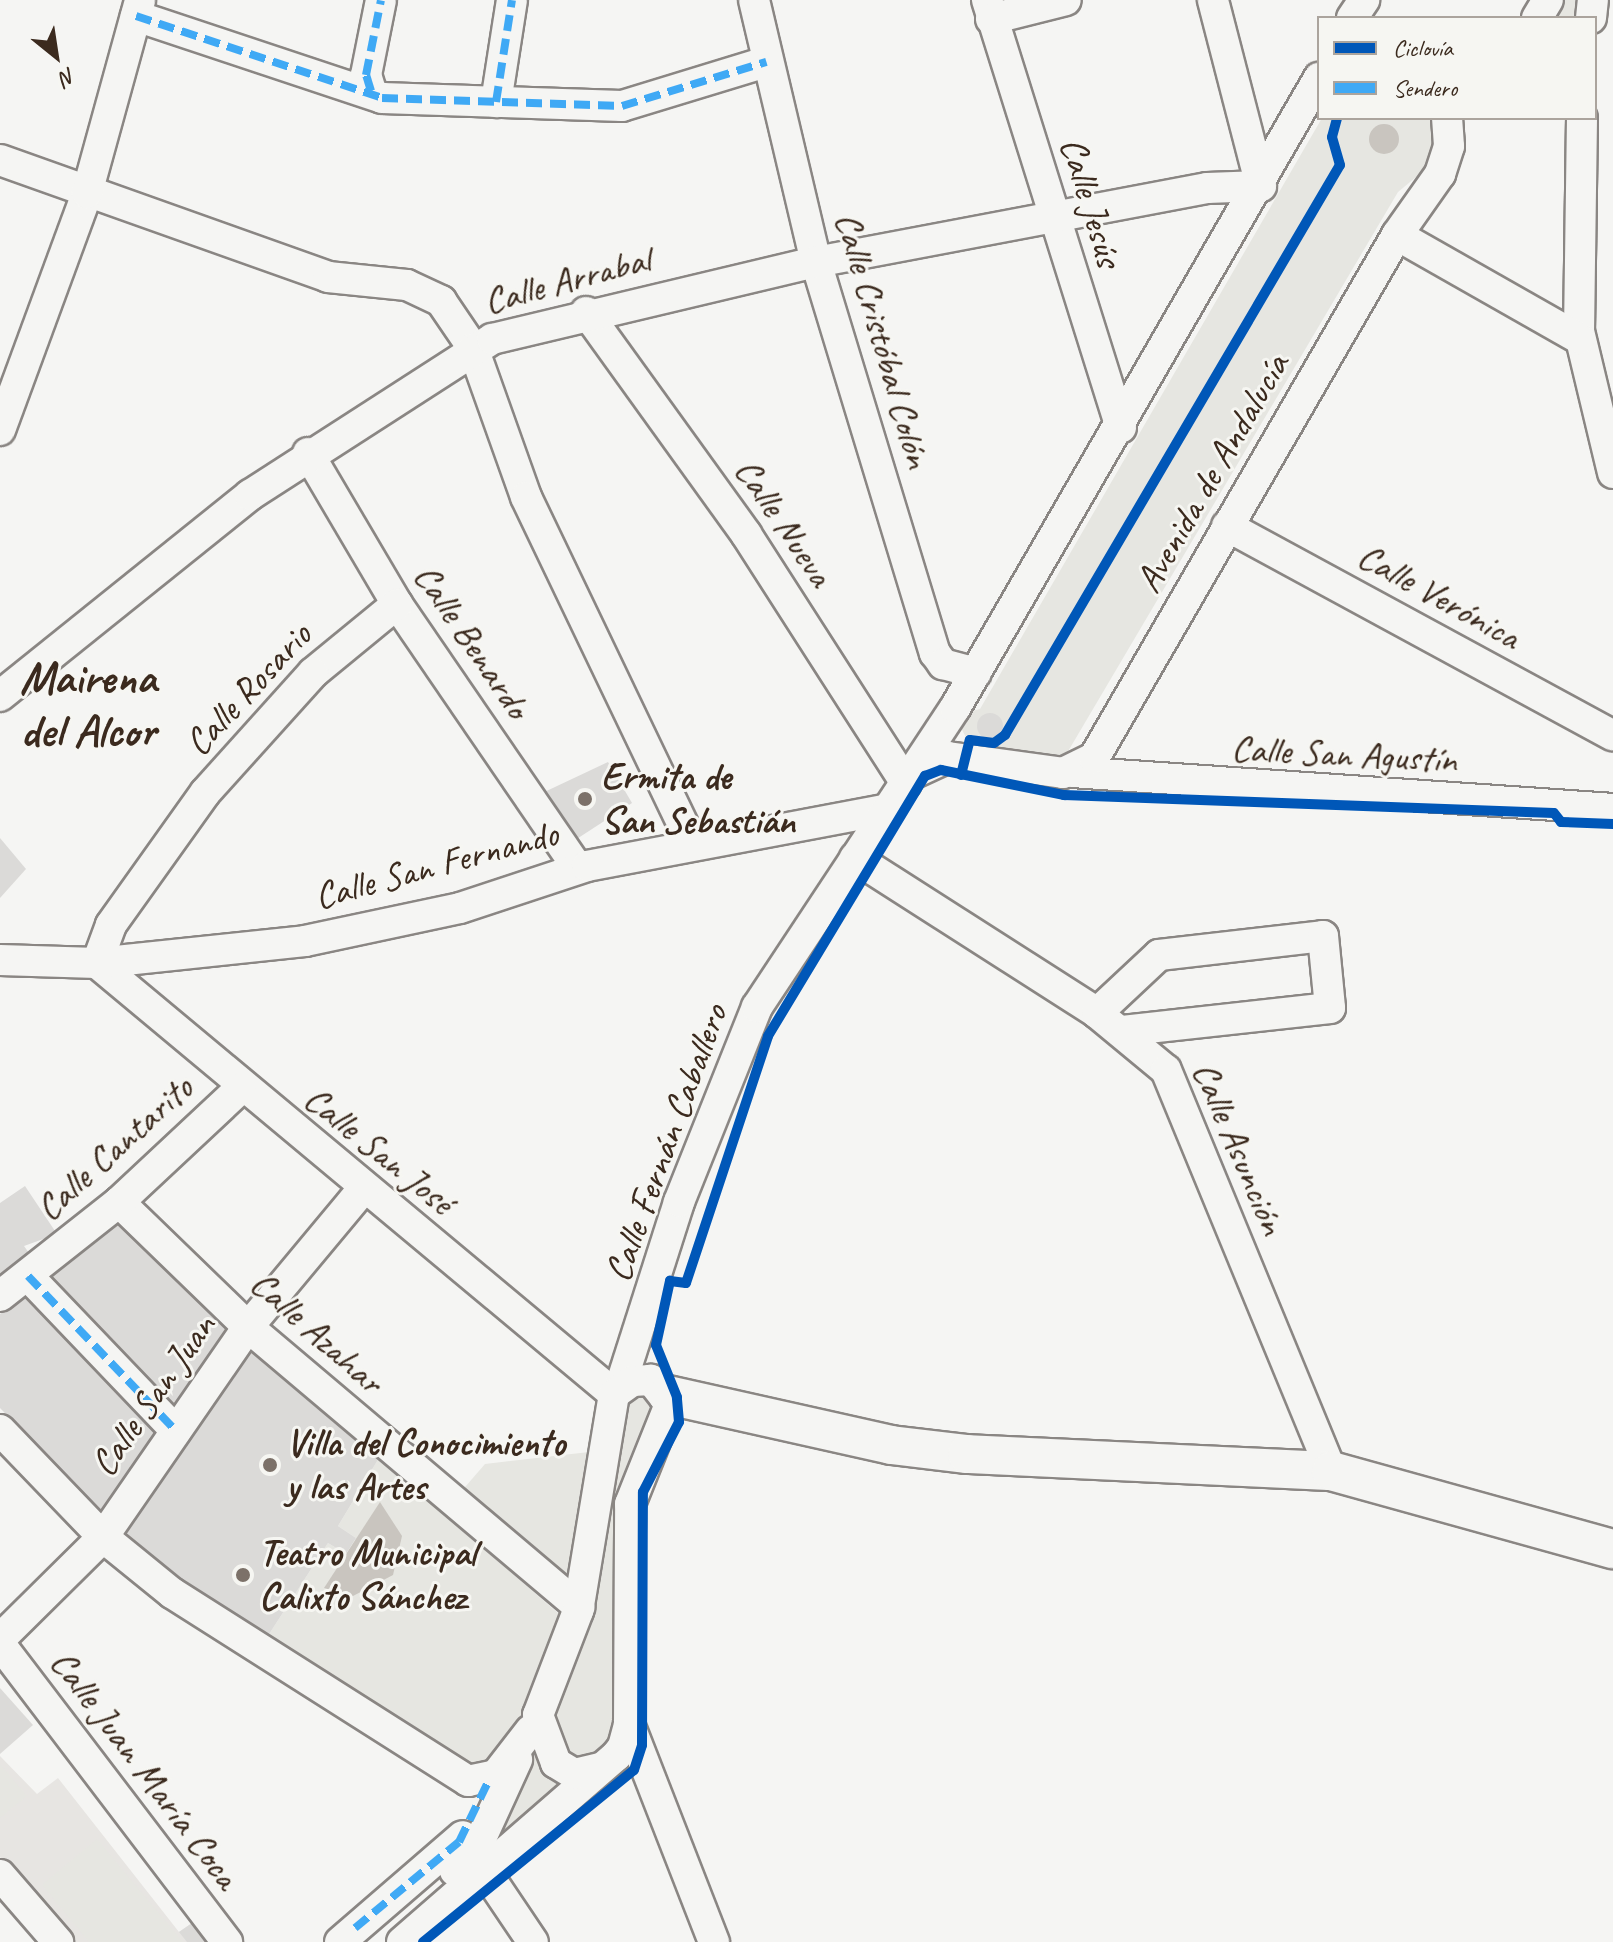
<!DOCTYPE html>
<meta charset="utf-8">
<style>
body{margin:0}
#map{position:relative;width:1613px;height:1942px;overflow:hidden;background:#f5f5f3;font-family:Caveat,sans-serif}
div>[style]{position:absolute}
.built>*{inset:0;background:#e7e5e2}
.green>*{inset:0;background:#e6e6e1}
.water>*{inset:0;background:#c9c5bf}
.round{border-radius:50%}
.building>*{inset:0;background:#dbdad8}
.roads{filter:drop-shadow(2px 0 #8a8683) drop-shadow(-2px 0 #8a8683) drop-shadow(0 2px #8a8683) drop-shadow(0 -2px #8a8683)}
.minor>*{height:30px;margin:-15px;padding:0 15px;transform-origin:15px;border-radius:15px;background:#f5f5f3}
.major>*{height:38px;margin:-19px;padding:0 19px;transform-origin:19px;border-radius:19px;background:#f5f5f3}
.quiet>*{height:8px;margin-top:-4px;transform-origin:0;background:repeating-linear-gradient(90deg,#3fa9f5 0 16px,transparent 0 24px)}
.cycleway>*{height:10px;margin:-5px;padding:0 5px;transform-origin:5px;border-radius:5px;background:#0057b8}
.dots>*{width:22px;height:22px;translate:-50% -50%;box-sizing:border-box;border:4px solid #f6f6f2;border-radius:50%}
span{translate:-50% -50%;white-space:nowrap;text-align:center;line-height:1.15;-webkit-text-stroke:6px #f6f6f2;paint-order:stroke}
.street-label{font-size:38px;color:#3b2a1e}
.poi-label{font-size:38px;color:#3b2a1e;font-weight:700}
.left{translate:0 -50%;text-align:left}
.district-label{font-size:46px;color:#3b2a1e;font-weight:700}
.legend{position:absolute;left:1317px;top:16px;width:280px;height:104px;box-sizing:border-box;background:#f6f6f2;border:2px solid #aba49d;margin:0;padding:10px 14px;list-style:none;font-size:24px;color:#3b2a1e}
.legend li{display:flex;align-items:center;gap:16px;height:40px}
.legend b{width:40px;border:2px solid #aba49d}
.north{position:absolute;left:16px;top:16px;width:80px;height:80px;-webkit-text-stroke:6px #f6f6f2;paint-order:stroke;rotate:150deg;font-size:22px;font-weight:700;line-height:32px;text-align:center;color:#3b2a1e}
.north::after{content:'';display:block;margin:auto;width:28px;height:36px;background:#3b2a1e;clip-path:polygon(50% 0,100% 100%,50% 72%,0 100%)}
</style>
<div id="map">
<div class="built">
<div style="clip-path:polygon(0 1756px,37px 1794px,58px 1778px,179px 1932px,195px 1921px,210px 1942px,75px 1942px,0 1857px)"></div>
</div>
<div class="green">
<div style="clip-path:polygon(1553px 0,1586px 0,1582px 18px,1542px 18px)"></div>
<div style="clip-path:polygon(1322px 118px,1433px 118px,1433px 163px,1398px 192px,1060px 765px,970px 745px,960px 726px,964px 713px,980px 709px)"></div>
<div style="clip-path:polygon(632px 1390px,656px 1398px,618px 1737px,588px 1762px,565px 1757px,549px 1709px,615px 1421px)"></div>
<div style="clip-path:polygon(589px 1452px,569px 1575px,559px 1577px,459px 1494px,485px 1464px)"></div>
<div style="clip-path:polygon(379px 1458px,566px 1620px,506px 1754px,480px 1777px,264px 1642px,328px 1543px,346px 1554px,356px 1538px,338px 1526px)"></div>
<div style="clip-path:polygon(530px 1744px,540px 1762px,571px 1781px,490px 1847px)"></div>
<div style="clip-path:polygon(0 1764px,27px 1796px,0 1818px)"></div>
<div style="clip-path:polygon(97px 1839px,183px 1942px,89px 1942px,42px 1885px)"></div>
</div>
<div class="water">
<div class="round" style="left:1369px;top:124px;width:30px;height:30px"></div>
<div style="clip-path:polygon(380px 1502px,402px 1536px,393px 1575px,353px 1596px,324px 1588px)"></div>
</div>
<div class="building">
<div class="round" style="left:977px;top:713px;width:26px;height:26px"></div>
<div style="clip-path:polygon(608px 762px,632px 803px,569px 844px,538px 795px)"></div>
<div style="clip-path:polygon(0 838px,26px 869px,0 898px)"></div>
<div style="clip-path:polygon(25px 1186px,57px 1234px,24px 1246px,29px 1253px,0 1275px,0 1203px)"></div>
<div style="clip-path:polygon(119px 1222px,231px 1329px,173px 1414px,46px 1281px)"></div>
<div style="clip-path:polygon(31px 1291px,163px 1431px,104px 1514px,0 1408px,0 1314px)"></div>
<div style="clip-path:polygon(248px 1346px,379px 1458px,338px 1526px,356px 1538px,346px 1554px,328px 1543px,264px 1642px,119px 1530px)"></div>
<div style="clip-path:polygon(0 1688px,33px 1725px,0 1754px)"></div>
<div style="clip-path:polygon(195px 1921px,210px 1942px,187px 1942px,179px 1932px)"></div>
</div>
<div class="roads">
<div class="minor">
<div style="left:754px;top:0;width:269px;rotate:76.7deg"></div>
<div style="left:816px;top:262px;width:409px;rotate:73.1deg"></div>
<div style="left:935px;top:653px;width:14px;rotate:54deg"></div>
<div style="left:943px;top:664px;width:34px;rotate:15deg"></div>
<div style="left:987px;top:0;width:448px;rotate:72.6deg"></div>
<div style="left:136px;top:16px;width:259px;rotate:18.4deg"></div>
<div style="left:382px;top:98px;width:240px;rotate:1.9deg"></div>
<div style="left:622px;top:106px;width:151px;rotate:-17deg"></div>
<div style="left:1352px;top:18px;width:22px;rotate:-56deg"></div>
<div style="left:1537px;top:18px;width:21px;rotate:-59deg"></div>
<div style="left:1591px;top:18px;width:18px;rotate:-84deg"></div>
<div style="left:991px;top:19px;width:77px;rotate:-14.2deg"></div>
<div style="left:371px;top:91px;width:17px;rotate:-107deg"></div>
<div style="left:366px;top:75px;width:76px;rotate:-78.7deg"></div>
<div style="left:496px;top:102px;width:103px;rotate:-81.1deg"></div>
<div style="left:1582px;top:118px;width:213px;rotate:90.8deg"></div>
<div style="left:1579px;top:331px;width:146px;rotate:76.5deg"></div>
<div style="left:0;top:160px;width:348px;rotate:19.6deg"></div>
<div style="left:328px;top:277px;width:79px;rotate:5.8deg"></div>
<div style="left:407px;top:285px;width:38px;rotate:25deg"></div>
<div style="left:441px;top:301px;width:57px;rotate:55.8deg"></div>
<div style="left:473px;top:348px;width:158px;rotate:70.4deg"></div>
<div style="left:526px;top:497px;width:385px;rotate:64.4deg"></div>
<div style="left:1397px;top:235px;width:210px;rotate:29.6deg"></div>
<div style="left:586px;top:312px;width:274px;rotate:54.2deg"></div>
<div style="left:746px;top:534px;width:296px;rotate:57.3deg"></div>
<div style="left:0;top:430px;width:252px;rotate:-69.8deg"></div>
<div style="left:87px;top:193px;width:200px;rotate:-74.6deg"></div>
<div style="left:308px;top:453px;width:175px;rotate:59.5deg"></div>
<div style="left:397px;top:604px;width:320px;rotate:55.6deg"></div>
<div style="left:1227px;top:526px;width:439px;rotate:28.5deg"></div>
<div style="left:397px;top:604px;width:109px;rotate:140.6deg"></div>
<div style="left:313px;top:673px;width:161px;rotate:132deg"></div>
<div style="left:205px;top:793px;width:162px;rotate:125.5deg"></div>
<div style="left:111px;top:925px;width:40px;rotate:110.2deg"></div>
<div style="left:97px;top:963px;width:673px;rotate:39.82deg"></div>
<div style="left:0;top:696px;width:321px;rotate:-38.8deg"></div>
<div style="left:250px;top:495px;width:288px;rotate:-32.8deg"></div>
<div style="left:492px;top:339px;width:333px;rotate:-13.4deg"></div>
<div style="left:816px;top:262px;width:398px;rotate:-10.7deg"></div>
<div style="left:1207px;top:188px;width:54px;rotate:-2.1deg"></div>
<div style="left:1261px;top:186px;width:192px;rotate:-104.5deg"></div>
<div style="left:1072px;top:772px;width:542px;rotate:3.91deg"></div>
<div style="left:912px;top:774px;width:40px;rotate:-25deg"></div>
<div style="left:948px;top:757px;width:116px;rotate:7.9deg"></div>
<div style="left:1063px;top:773px;width:34px;rotate:-26deg"></div>
<div style="left:1094px;top:758px;width:604px;rotate:-59.91deg"></div>
<div style="left:1397px;top:235px;width:75px;rotate:-54.8deg"></div>
<div style="left:1440px;top:174px;width:29px;rotate:-72deg"></div>
<div style="left:1449px;top:146px;width:28px;rotate:-94deg"></div>
<div style="left:855px;top:858px;width:287px;rotate:32.6deg"></div>
<div style="left:1097px;top:1013px;width:89px;rotate:39.6deg"></div>
<div style="left:1166px;top:1070px;width:434px;rotate:67.6deg"></div>
<div style="left:0;top:960px;width:97px;rotate:1.8deg"></div>
<div style="left:97px;top:963px;width:209px;rotate:-6deg"></div>
<div style="left:305px;top:941px;width:158px;rotate:-12deg"></div>
<div style="left:460px;top:908px;width:134px;rotate:-18.3deg"></div>
<div style="left:587px;top:866px;width:307px;rotate:-10.7deg"></div>
<div style="left:1097px;top:1013px;width:85px;rotate:-43.1deg"></div>
<div style="left:1159px;top:955px;width:165px;rotate:-6.6deg"></div>
<div style="left:1323px;top:936px;width:72px;rotate:84.4deg"></div>
<div style="left:1330px;top:1008px;width:211px;rotate:173.7deg"></div>
<div style="left:119px;top:1202px;width:180px;rotate:44.1deg"></div>
<div style="left:248px;top:1327px;width:434px;rotate:40.2deg"></div>
<div style="left:28px;top:1276px;width:214px;rotate:46.3deg"></div>
<div style="left:0;top:1296px;width:152px;rotate:-38.3deg"></div>
<div style="left:119px;top:1202px;width:167px;rotate:-43.1deg"></div>
<div style="left:620px;top:1387px;width:194px;rotate:-72.3deg"></div>
<div style="left:679px;top:1202px;width:210px;rotate:-68.2deg"></div>
<div style="left:757px;top:1007px;width:359px;rotate:-56.5deg"></div>
<div style="left:955px;top:708px;width:728px;rotate:-59.98deg"></div>
<div style="left:0;top:1430px;width:149px;rotate:46.1deg"></div>
<div style="left:103px;top:1537px;width:89px;rotate:39.1deg"></div>
<div style="left:172px;top:1593px;width:351px;rotate:32.4deg"></div>
<div style="left:468px;top:1781px;width:29px;rotate:-12deg"></div>
<div style="left:496px;top:1775px;width:56px;rotate:-52.3deg"></div>
<div style="left:0;top:1639px;width:145px;rotate:-44.7deg"></div>
<div style="left:103px;top:1537px;width:255px;rotate:-55.4deg"></div>
<div style="left:248px;top:1327px;width:180px;rotate:-50.2deg"></div>
<div style="left:0;top:1644px;width:375px;rotate:52.7deg"></div>
<div style="left:629px;top:1724px;width:234px;rotate:68.7deg"></div>
<div style="left:483px;top:1868px;width:89px;rotate:56deg"></div>
<div style="left:455px;top:1871px;width:35px;rotate:-49deg"></div>
<div style="left:478px;top:1845px;width:94px;rotate:-65.4deg"></div>
<div style="left:0;top:1875px;width:89px;rotate:49.1deg"></div>
<div style="left:340px;top:1942px;width:162px;rotate:-40.8deg"></div>
<div style="left:402px;top:1942px;width:284px;rotate:-41deg"></div>
<div style="left:616px;top:1756px;width:11px;rotate:-52deg"></div>
<div style="left:623px;top:1747px;width:24px;rotate:-75deg"></div>
<div style="left:629px;top:1724px;width:220px;rotate:-89.7deg"></div>
<div style="left:630px;top:1504px;width:108px;rotate:-68.2deg"></div>
<div style="left:670px;top:1404px;width:31px;rotate:-128deg"></div>
<div style="left:651px;top:1380px;width:19px;rotate:177deg"></div>
<div style="left:632px;top:1381px;width:22px;rotate:144deg"></div>
<div style="left:614px;top:1394px;width:220px;rotate:99.4deg"></div>
<div style="left:578px;top:1611px;width:111px;rotate:111deg"></div>
<div style="left:538px;top:1715px;width:51px;rotate:69.4deg"></div>
<div style="left:556px;top:1763px;width:21px;rotate:31deg"></div>
<div style="left:574px;top:1774px;width:26px;rotate:-13deg"></div>
</div>
<div class="major">
<div style="left:668px;top:1395px;width:229px;rotate:12.6deg"></div>
<div style="left:891px;top:1445px;width:77px;rotate:6.8deg"></div>
<div style="left:967px;top:1454px;width:364px;rotate:2.7deg"></div>
<div style="left:1331px;top:1471px;width:293px;rotate:15.5deg"></div>
</div>
</div>
<div class="quiet">
<div style="left:136px;top:16px;width:259px;rotate:18.4deg"></div>
<div style="left:382px;top:98px;width:240px;rotate:1.9deg"></div>
<div style="left:622px;top:106px;width:151px;rotate:-17deg"></div>
<div style="left:371px;top:91px;width:17px;rotate:-107deg"></div>
<div style="left:366px;top:75px;width:76px;rotate:-78.7deg"></div>
<div style="left:496px;top:102px;width:103px;rotate:-81.1deg"></div>
<div style="left:28px;top:1276px;width:214px;rotate:46.3deg"></div>
<div style="left:355px;top:1928px;width:135px;rotate:-39.6deg"></div>
<div style="left:459px;top:1842px;width:69px;rotate:-64.2deg"></div>
</div>
<div class="cycleway">
<div style="left:961px;top:775px;width:36px;rotate:-76deg"></div>
<div style="left:970px;top:740px;width:24px;rotate:7deg"></div>
<div style="left:994px;top:743px;width:14px;rotate:-36deg"></div>
<div style="left:1005px;top:735px;width:661px;rotate:-59.56deg"></div>
<div style="left:1340px;top:165px;width:29px;rotate:-106deg"></div>
<div style="left:1332px;top:137px;width:20px;rotate:-75deg"></div>
<div style="left:423px;top:1942px;width:272px;rotate:-39.2deg"></div>
<div style="left:634px;top:1770px;width:26px;rotate:-72deg"></div>
<div style="left:642px;top:1745px;width:253px;rotate:-89.8deg"></div>
<div style="left:643px;top:1492px;width:79px;rotate:-62.8deg"></div>
<div style="left:679px;top:1422px;width:25px;rotate:-95deg"></div>
<div style="left:677px;top:1397px;width:56px;rotate:-112deg"></div>
<div style="left:656px;top:1345px;width:66px;rotate:-77.7deg"></div>
<div style="left:670px;top:1281px;width:16px;rotate:7deg"></div>
<div style="left:686px;top:1283px;width:260px;rotate:-71.6deg"></div>
<div style="left:768px;top:1036px;width:304px;rotate:-58.9deg"></div>
<div style="left:925px;top:776px;width:17px;rotate:-21deg"></div>
<div style="left:941px;top:770px;width:126px;rotate:11.5deg"></div>
<div style="left:1064px;top:795px;width:490px;rotate:2.1deg"></div>
<div style="left:1554px;top:813px;width:11px;rotate:52deg"></div>
<div style="left:1561px;top:822px;width:52px;rotate:2.2deg"></div>
</div>
<div class="dots">
<div style="left:585px;top:799px;background:#7c7169"></div>
<div style="left:270px;top:1465px;background:#7c7169"></div>
<div style="left:243px;top:1575px;background:#7c7169"></div>
</div>
<div class="street-label">
<span style="left:1091px;top:202px;rotate:73deg">Calle Jesús</span>
<span style="left:567px;top:280px;rotate:-15deg">Calle Arrabal</span>
<span style="left:883px;top:340px;rotate:74deg">Calle Cristóbal Colón</span>
<span style="left:1212px;top:473px;rotate:-60deg">Avenida de Andalucía</span>
<span style="left:784px;top:522px;rotate:56deg">Calle Nueva</span>
<span style="left:1439px;top:596px;rotate:29deg">Calle Verónica</span>
<span style="left:472px;top:641px;rotate:56deg">Calle Benardo</span>
<span style="left:248px;top:689px;rotate:-47deg">Calle Rosario</span>
<span style="left:1344px;top:754px;rotate:3deg">Calle San Agustín</span>
<span style="left:436px;top:865px;rotate:-15deg">Calle San Fernando</span>
<span style="left:666px;top:1143px;rotate:-70deg">Calle Fernán Caballero</span>
<span style="left:114px;top:1148px;rotate:-42deg">Calle Cantarito</span>
<span style="left:1239px;top:1148px;rotate:67deg">Calle Asunción</span>
<span style="left:379px;top:1150px;rotate:39deg">Calle San José</span>
<span style="left:317px;top:1332px;rotate:42deg">Calle Azahar</span>
<span style="left:153px;top:1395px;rotate:-55deg">Calle San Juan</span>
<span style="left:145px;top:1769px;rotate:53deg">Calle Juan María Coca</span>
</div>
<div class="poi-label">
<span class="left" style="left:601px;top:799px">Ermita de<br>San Sebastián</span>
<span class="left" style="left:286px;top:1465px">Villa del Conocimiento<br>y las Artes</span>
<span class="left" style="left:259px;top:1575px">Teatro Municipal<br>Calixto Sánchez</span>
</div>
<div class="district-label">
<span style="left:88px;top:705px">Mairena<br>del Alcor</span>
</div>
<ul class="legend">
<li><b style="height:10px;background:#0057b8"></b>Ciclovía</li>
<li><b style="height:10px;background:#3fa9f5"></b>Sendero</li>
</ul>
<div class="north">N</div>
</div>
